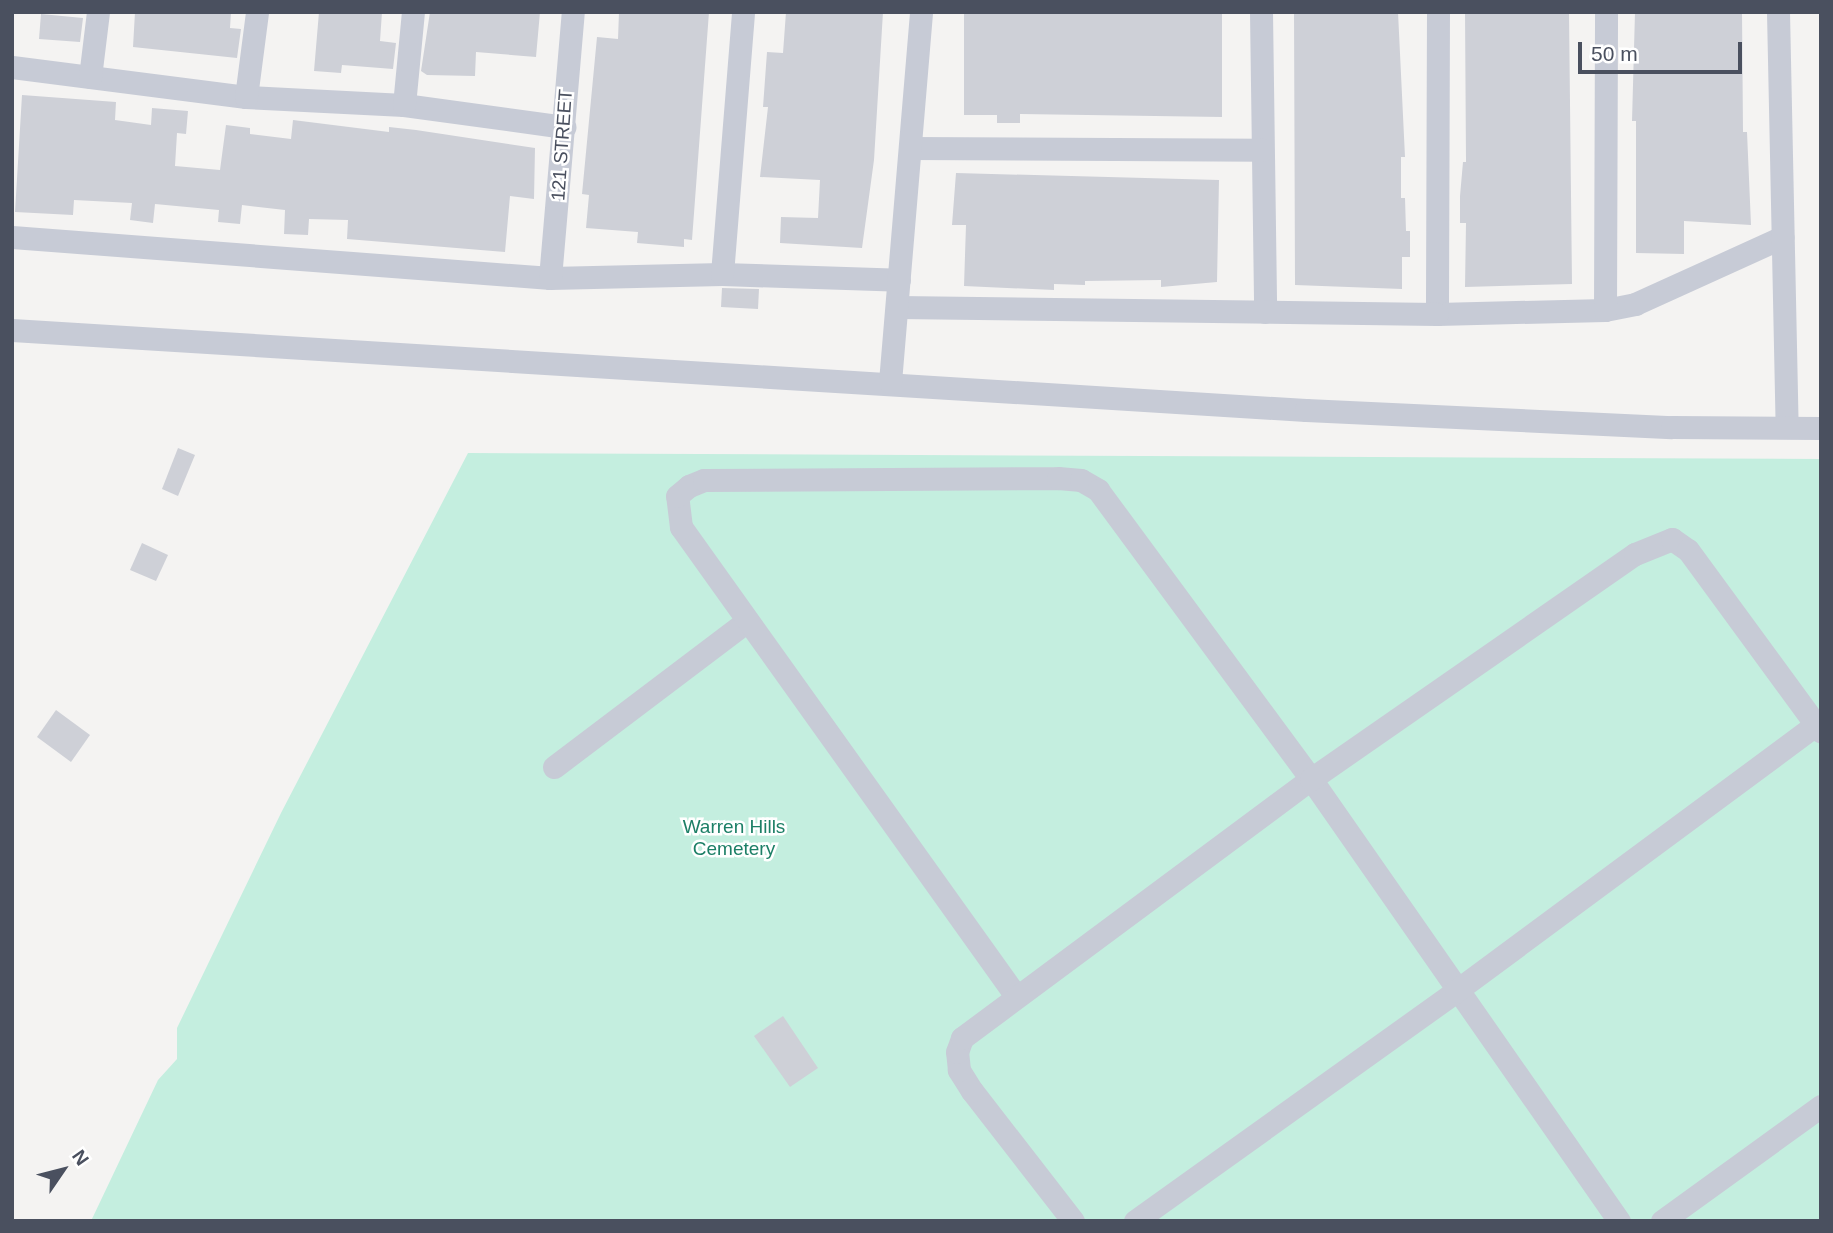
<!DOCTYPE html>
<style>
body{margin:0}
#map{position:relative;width:1833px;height:1233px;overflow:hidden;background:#f4f3f2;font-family:Helvetica,sans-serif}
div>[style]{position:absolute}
.green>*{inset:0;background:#c4eedf}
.building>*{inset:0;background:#ced0d7}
.minor>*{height:23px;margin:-11.5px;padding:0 11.5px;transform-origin:11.5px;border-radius:11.5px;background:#c7cbd6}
span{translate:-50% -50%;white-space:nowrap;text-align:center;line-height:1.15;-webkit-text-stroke:5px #fff;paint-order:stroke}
.street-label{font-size:19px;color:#4a505f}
.park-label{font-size:19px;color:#1c7f66}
.frame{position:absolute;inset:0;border:14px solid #4a505f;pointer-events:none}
.north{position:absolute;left:28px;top:1135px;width:70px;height:70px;-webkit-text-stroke:5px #fff;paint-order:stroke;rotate:55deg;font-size:19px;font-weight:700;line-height:28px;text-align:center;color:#4a505f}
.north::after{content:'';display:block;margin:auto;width:24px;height:32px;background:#4a505f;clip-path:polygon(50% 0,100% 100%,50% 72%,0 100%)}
.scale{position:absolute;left:1578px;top:42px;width:164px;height:32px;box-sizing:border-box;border:4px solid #4a505f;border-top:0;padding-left:9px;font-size:21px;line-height:24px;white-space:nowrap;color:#4a505f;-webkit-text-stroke:5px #fff;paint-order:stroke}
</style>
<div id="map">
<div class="green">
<div style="clip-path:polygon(468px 453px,1821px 459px,1821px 1221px,91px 1221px,158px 1080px,177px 1059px,177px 1028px,281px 813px)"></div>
</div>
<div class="building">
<div style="clip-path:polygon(135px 12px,231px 12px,230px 28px,241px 29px,237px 58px,133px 47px)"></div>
<div style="clip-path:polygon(319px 12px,382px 12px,380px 41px,396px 43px,393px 69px,342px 65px,341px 73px,314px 71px)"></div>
<div style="clip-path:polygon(430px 12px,540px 12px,536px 57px,476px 52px,475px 76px,427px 75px,421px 71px)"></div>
<div style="clip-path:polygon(619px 12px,709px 12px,692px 240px,684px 239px,684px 247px,637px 243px,638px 232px,586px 228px,589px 195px,582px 194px,597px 37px,618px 39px)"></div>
<div style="clip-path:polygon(786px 12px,883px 12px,874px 160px,862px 248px,780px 243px,781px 217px,818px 218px,820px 180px,760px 177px,768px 107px,763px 107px,767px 52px,783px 53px)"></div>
<div style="clip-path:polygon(964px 12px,1222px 12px,1222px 117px,1020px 114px,1020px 123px,997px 123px,997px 115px,964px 115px)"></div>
<div style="clip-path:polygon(1294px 12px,1398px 12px,1405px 157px,1401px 157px,1401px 198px,1405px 198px,1406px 231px,1410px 231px,1410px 257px,1402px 257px,1402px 289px,1295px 285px)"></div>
<div style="clip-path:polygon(1465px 12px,1569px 12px,1572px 284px,1465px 287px,1466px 223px,1460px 223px,1460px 196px,1463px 162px,1466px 162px)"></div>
<div style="clip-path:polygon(1635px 12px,1742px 12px,1743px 132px,1747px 132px,1751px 225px,1684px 221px,1684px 254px,1636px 253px,1636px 121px,1632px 121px)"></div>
<div style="clip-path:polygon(41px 14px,83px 18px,80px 42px,39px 39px)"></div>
<div style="clip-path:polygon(22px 95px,116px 102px,115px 120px,151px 125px,152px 108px,188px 111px,186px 134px,177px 133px,175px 166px,220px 170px,226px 125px,250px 128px,250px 134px,291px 139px,293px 120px,389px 132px,389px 127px,416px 130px,535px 148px,534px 199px,510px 196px,505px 252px,347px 239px,348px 220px,309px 219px,308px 235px,284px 234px,285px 210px,242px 205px,240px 224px,218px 222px,219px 210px,155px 204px,153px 223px,130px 220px,132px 203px,74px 200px,73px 215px,15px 212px)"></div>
<div style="clip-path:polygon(956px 173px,1219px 180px,1217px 282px,1161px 287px,1161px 280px,1085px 281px,1085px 285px,1054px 284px,1054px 290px,964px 286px,966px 225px,952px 225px)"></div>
<div style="clip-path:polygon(722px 288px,759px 289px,758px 309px,721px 307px)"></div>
<div style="clip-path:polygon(178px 448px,195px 455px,178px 496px,162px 489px)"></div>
<div style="clip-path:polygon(142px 543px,168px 555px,156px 581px,130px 570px)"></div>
<div style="clip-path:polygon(56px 710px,90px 735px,71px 762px,37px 737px)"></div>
<div style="clip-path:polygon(783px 1016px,818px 1068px,790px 1087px,754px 1036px)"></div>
</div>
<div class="minor">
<div style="left:1261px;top:12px;width:300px;rotate:89.2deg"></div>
<div style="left:1438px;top:12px;width:302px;rotate:90.2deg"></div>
<div style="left:1437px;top:314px;width:168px;rotate:-1.4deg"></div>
<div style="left:1605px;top:310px;width:31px;rotate:-11deg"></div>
<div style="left:1635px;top:304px;width:162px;rotate:-24.4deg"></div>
<div style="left:1778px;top:12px;width:415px;rotate:88.8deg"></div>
<div style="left:12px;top:67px;width:236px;rotate:7.3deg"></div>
<div style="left:246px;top:97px;width:158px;rotate:2.9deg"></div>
<div style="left:404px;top:105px;width:162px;rotate:7.8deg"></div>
<div style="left:90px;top:77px;width:65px;rotate:-83deg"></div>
<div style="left:246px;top:97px;width:86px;rotate:-82.6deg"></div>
<div style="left:404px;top:105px;width:93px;rotate:-84.5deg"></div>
<div style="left:911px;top:148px;width:351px;rotate:0.3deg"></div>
<div style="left:12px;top:237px;width:540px;rotate:4.36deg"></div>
<div style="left:550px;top:278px;width:172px;rotate:-1.3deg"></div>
<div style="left:722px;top:274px;width:177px;rotate:1.9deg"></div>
<div style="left:722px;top:274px;width:263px;rotate:-85.4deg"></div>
<div style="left:550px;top:278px;width:267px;rotate:-85.1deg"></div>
<div style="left:898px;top:307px;width:539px;rotate:0.74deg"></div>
<div style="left:1605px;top:310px;width:298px;rotate:-89.8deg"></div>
<div style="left:12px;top:330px;width:1296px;rotate:3.54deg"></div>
<div style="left:1306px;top:410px;width:366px;rotate:2.7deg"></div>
<div style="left:1672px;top:427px;width:149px;rotate:0.4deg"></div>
<div style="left:890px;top:382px;width:371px;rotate:-85.2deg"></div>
<div style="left:554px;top:767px;width:242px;rotate:-37.1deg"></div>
<div style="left:1016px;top:996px;width:576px;rotate:-125.54deg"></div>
<div style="left:681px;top:527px;width:31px;rotate:-97deg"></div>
<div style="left:677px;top:496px;width:16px;rotate:-40deg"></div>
<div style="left:689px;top:486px;width:16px;rotate:-22deg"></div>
<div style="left:704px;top:480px;width:354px;rotate:-0.3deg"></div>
<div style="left:1058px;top:478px;width:23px;rotate:5deg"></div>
<div style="left:1081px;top:480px;width:20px;rotate:30deg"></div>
<div style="left:1098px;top:490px;width:359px;rotate:53.6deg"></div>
<div style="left:1311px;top:779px;width:539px;rotate:55.13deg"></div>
<div style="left:1073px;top:1221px;width:165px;rotate:-127.8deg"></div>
<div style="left:972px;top:1091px;width:25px;rotate:-122deg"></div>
<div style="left:959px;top:1070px;width:18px;rotate:-96deg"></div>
<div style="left:957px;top:1052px;width:15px;rotate:-70deg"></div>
<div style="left:962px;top:1038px;width:435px;rotate:-36.6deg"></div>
<div style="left:1311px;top:779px;width:394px;rotate:-34.8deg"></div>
<div style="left:1635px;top:554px;width:40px;rotate:-22deg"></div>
<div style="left:1672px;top:539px;width:19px;rotate:35deg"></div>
<div style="left:1688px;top:550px;width:225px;rotate:53.8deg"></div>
<div style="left:1135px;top:1221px;width:395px;rotate:-35.6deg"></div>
<div style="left:1456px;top:991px;width:447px;rotate:-36.5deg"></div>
<div style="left:1662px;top:1221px;width:196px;rotate:-35.9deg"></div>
</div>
<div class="street-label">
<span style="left:562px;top:145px;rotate:-86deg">121 STREET</span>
</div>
<div class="park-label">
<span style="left:734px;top:838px">Warren Hills<br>Cemetery</span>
</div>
<div class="frame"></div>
<div class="north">N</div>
<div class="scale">50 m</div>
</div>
